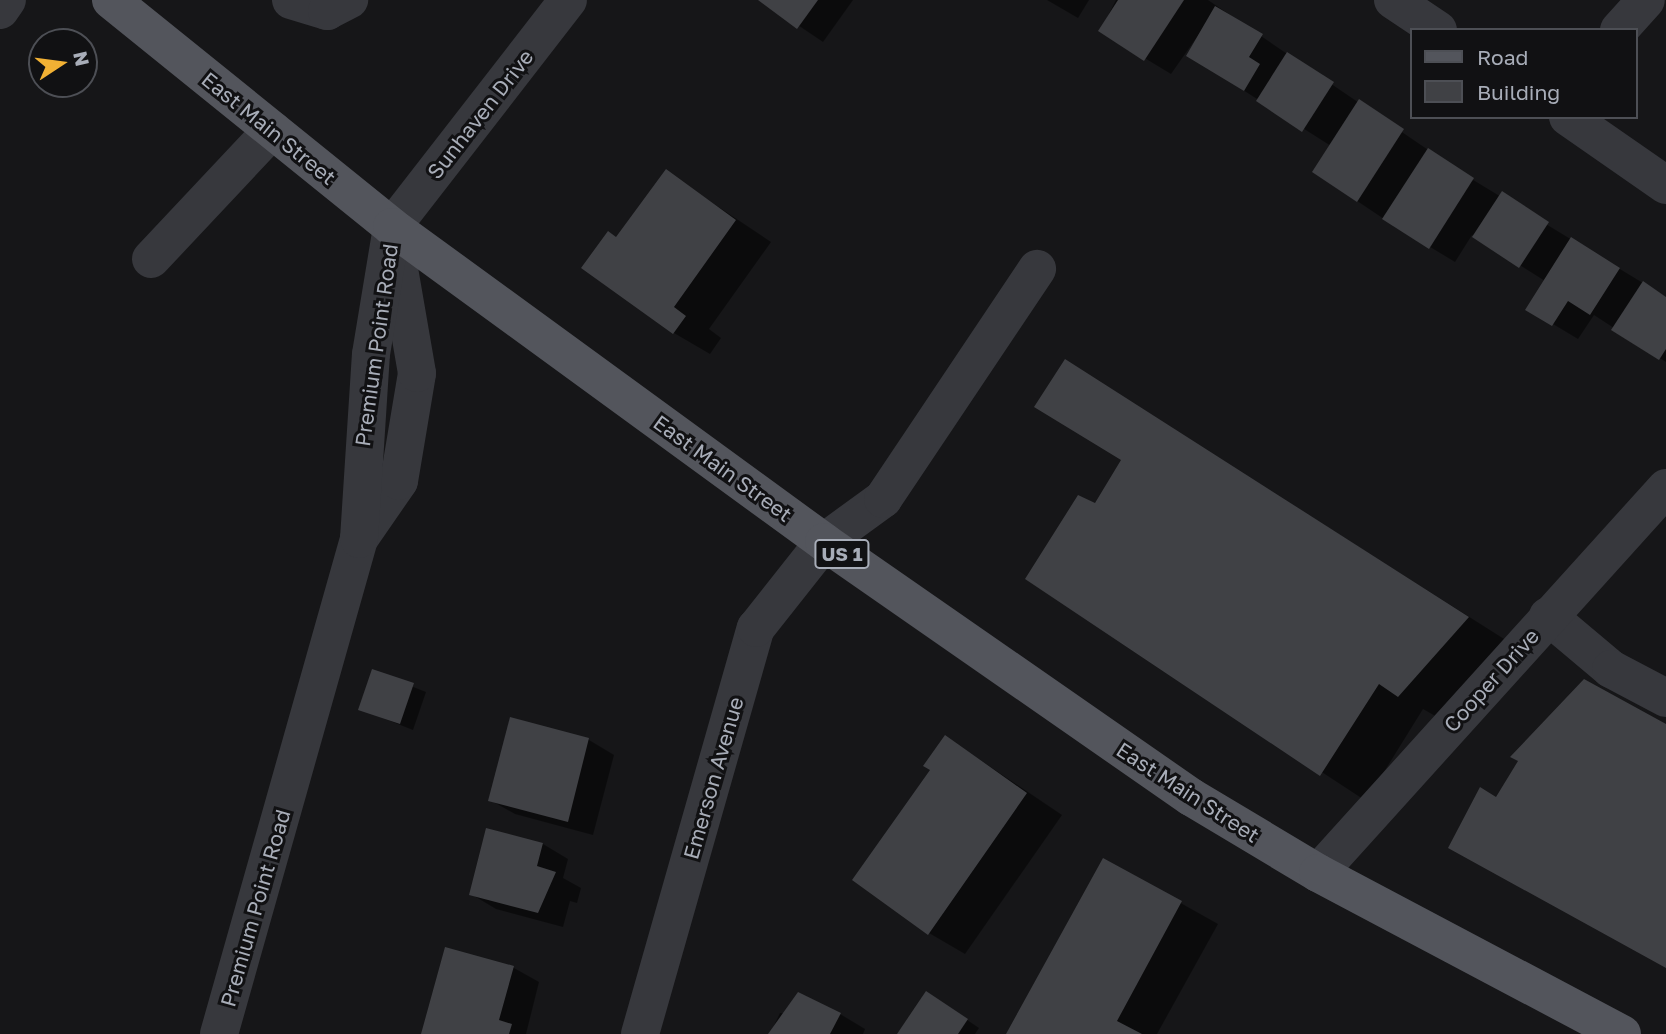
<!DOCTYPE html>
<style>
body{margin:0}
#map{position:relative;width:1666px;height:1034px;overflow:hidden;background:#161618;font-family:"Golos Text",sans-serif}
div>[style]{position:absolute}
.shadow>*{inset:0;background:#0007}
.building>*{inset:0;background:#404145}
.minor>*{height:38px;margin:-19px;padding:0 19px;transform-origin:19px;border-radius:19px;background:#37383d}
.major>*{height:38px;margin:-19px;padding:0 19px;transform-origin:19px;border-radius:19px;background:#53555c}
span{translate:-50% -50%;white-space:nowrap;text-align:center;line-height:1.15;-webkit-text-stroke:6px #111113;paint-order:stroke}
.shield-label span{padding:2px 5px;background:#111113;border:2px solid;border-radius:5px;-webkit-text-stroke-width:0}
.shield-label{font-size:19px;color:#a8adb8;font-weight:700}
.street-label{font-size:21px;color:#a8adb8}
.legend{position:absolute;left:1410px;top:28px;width:228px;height:91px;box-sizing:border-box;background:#111113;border:2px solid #4d4f55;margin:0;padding:9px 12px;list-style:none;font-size:21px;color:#a8adb8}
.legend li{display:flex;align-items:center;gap:14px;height:35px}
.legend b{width:35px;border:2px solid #4d4f55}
.north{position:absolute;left:28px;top:28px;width:70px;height:70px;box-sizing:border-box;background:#111113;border:2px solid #4d4f55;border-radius:50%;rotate:77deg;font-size:19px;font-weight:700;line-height:28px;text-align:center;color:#a8adb8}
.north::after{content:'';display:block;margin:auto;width:24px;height:32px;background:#f2b134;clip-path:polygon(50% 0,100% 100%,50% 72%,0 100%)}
</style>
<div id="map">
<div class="shadow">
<div style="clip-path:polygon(761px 0,853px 0,823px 42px)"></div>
<div style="clip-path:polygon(1047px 0,1089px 0,1078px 18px)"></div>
<div style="clip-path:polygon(1116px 0,1208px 0,1465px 175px,1666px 297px,1666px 362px,1594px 315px,1578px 339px,1528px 309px,1545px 281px,1472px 235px,1455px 262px,1384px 219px,1314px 172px,1331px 146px,1188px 55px,1206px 24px,1171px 74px,1100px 31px)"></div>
<div style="clip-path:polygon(666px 172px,771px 242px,709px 329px,721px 338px,710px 354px,674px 333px,618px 239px)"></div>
<div style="clip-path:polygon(1065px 361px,1512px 644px,1444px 721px,1423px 709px,1366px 801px,1027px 579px,1096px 505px,1123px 459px)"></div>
<div style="clip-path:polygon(373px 671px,426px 692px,413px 730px,360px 709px)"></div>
<div style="clip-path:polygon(511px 719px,589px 740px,614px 755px,593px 835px,515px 814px,490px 800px)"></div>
<div style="clip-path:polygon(946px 737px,1062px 815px,965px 954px,929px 933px,932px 770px)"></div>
<div style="clip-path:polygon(488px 830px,543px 844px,568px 859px,563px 878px,581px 888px,577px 903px,570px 901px,563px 927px,496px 909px,471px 894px)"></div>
<div style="clip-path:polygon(1104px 860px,1218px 924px,1157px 1034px,1008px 1034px)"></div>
<div style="clip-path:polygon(446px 949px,514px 968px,539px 982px,526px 1034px,422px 1034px)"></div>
<div style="clip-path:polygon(939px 1001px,979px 1028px,975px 1034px,900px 1034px)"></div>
<div style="clip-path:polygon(780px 1013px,840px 1014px,865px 1029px,863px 1034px,770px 1034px)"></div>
</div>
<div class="building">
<div style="clip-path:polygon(758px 0,818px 0,797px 29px)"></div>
<div style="clip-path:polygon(1118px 0,1184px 0,1144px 61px,1098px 31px)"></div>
<div style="clip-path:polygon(1215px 6px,1263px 34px,1249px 57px,1260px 64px,1244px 91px,1186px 56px)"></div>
<div style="clip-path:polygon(1287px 52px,1334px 82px,1302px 132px,1256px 101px)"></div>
<div style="clip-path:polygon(1359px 99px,1404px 129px,1357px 202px,1312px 172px)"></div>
<div style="clip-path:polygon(1428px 148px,1474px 178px,1429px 249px,1382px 219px)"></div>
<div style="clip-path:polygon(666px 169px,736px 220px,674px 307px,686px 316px,673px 334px,581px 268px,608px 231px,616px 237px)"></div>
<div style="clip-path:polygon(1502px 191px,1549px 222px,1519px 268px,1472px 237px)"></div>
<div style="clip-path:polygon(1571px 237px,1620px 268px,1590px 315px,1568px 301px,1552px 326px,1525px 310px)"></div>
<div style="clip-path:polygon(1643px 281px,1666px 297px,1666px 349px,1659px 360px,1611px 330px)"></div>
<div style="clip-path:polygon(1065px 359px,1469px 617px,1398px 697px,1379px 684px,1320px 776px,1025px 579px,1078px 495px,1095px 503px,1121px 460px,1034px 407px)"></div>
<div style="clip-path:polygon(372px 669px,414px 683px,400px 724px,358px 710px)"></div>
<div style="clip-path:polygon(1584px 679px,1666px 724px,1666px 968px,1448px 848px,1480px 787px,1496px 797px,1518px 761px,1510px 757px)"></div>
<div style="clip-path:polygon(510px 717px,589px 738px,568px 822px,488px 801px)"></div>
<div style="clip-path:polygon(945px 735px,1027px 793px,928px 935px,852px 880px,930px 770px,923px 766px)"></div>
<div style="clip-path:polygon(486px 828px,543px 843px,537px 866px,556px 872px,538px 913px,469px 895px)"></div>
<div style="clip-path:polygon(1103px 858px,1182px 901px,1117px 1021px,1142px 1034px,1006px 1034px)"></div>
<div style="clip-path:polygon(445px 947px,514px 966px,499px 1020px,512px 1024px,509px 1034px,421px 1034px)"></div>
<div style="clip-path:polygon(926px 991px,968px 1019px,958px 1034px,897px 1034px)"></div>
<div style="clip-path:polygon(798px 992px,841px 1013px,830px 1034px,768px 1034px)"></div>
</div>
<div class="minor">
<div style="left:291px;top:0;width:38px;rotate:17deg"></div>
<div style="left:327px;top:11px;width:25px;rotate:-27deg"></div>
<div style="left:1393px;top:0;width:54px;rotate:33.7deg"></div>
<div style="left:0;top:10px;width:12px;rotate:-55deg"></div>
<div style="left:1619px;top:30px;width:40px;rotate:-48deg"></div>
<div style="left:1568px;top:117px;width:119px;rotate:34.8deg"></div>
<div style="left:151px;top:259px;width:177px;rotate:-46.8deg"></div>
<div style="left:359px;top:539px;width:70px;rotate:-55.4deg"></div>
<div style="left:399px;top:481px;width:109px;rotate:-80.5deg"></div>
<div style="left:417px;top:373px;width:118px;rotate:-99.8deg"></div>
<div style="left:1548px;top:616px;width:82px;rotate:40.1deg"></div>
<div style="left:1611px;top:669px;width:62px;rotate:27.8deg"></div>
<div style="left:1318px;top:873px;width:519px;rotate:-47.89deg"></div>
<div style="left:219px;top:1034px;width:514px;rotate:-74.21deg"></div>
<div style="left:359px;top:539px;width:185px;rotate:-86.3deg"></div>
<div style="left:371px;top:354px;width:129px;rotate:-80.6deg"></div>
<div style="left:392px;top:227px;width:287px;rotate:-52.2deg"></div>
<div style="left:640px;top:1034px;width:422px;rotate:-74.1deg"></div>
<div style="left:756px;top:628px;width:110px;rotate:-51.7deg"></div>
<div style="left:824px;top:542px;width:73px;rotate:-36.1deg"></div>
<div style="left:883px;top:499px;width:277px;rotate:-56.2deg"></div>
</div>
<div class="major">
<div style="left:111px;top:0;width:361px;rotate:38.9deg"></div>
<div style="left:392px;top:227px;width:535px;rotate:36.1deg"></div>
<div style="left:824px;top:542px;width:447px;rotate:34.8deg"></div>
<div style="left:1191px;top:797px;width:148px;rotate:30.9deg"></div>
<div style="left:1318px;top:873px;width:344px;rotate:27.9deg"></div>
</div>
<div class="shield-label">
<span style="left:842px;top:554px">US 1</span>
</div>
<div class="street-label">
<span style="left:480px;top:114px;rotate:-52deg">Sunhaven Drive</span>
<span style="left:269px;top:128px;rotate:39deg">East Main Street</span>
<span style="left:376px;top:345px;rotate:-82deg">Premium Point Road</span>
<span style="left:723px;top:468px;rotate:36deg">East Main Street</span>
<span style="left:1491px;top:680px;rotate:-48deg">Cooper Drive</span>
<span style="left:713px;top:778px;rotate:-74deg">Emerson Avenue</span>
<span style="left:1188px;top:792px;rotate:33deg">East Main Street</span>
<span style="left:255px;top:908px;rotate:-74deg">Premium Point Road</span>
</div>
<ul class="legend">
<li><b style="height:9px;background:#53555c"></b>Road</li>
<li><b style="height:19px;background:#404145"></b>Building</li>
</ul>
<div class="north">N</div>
</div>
